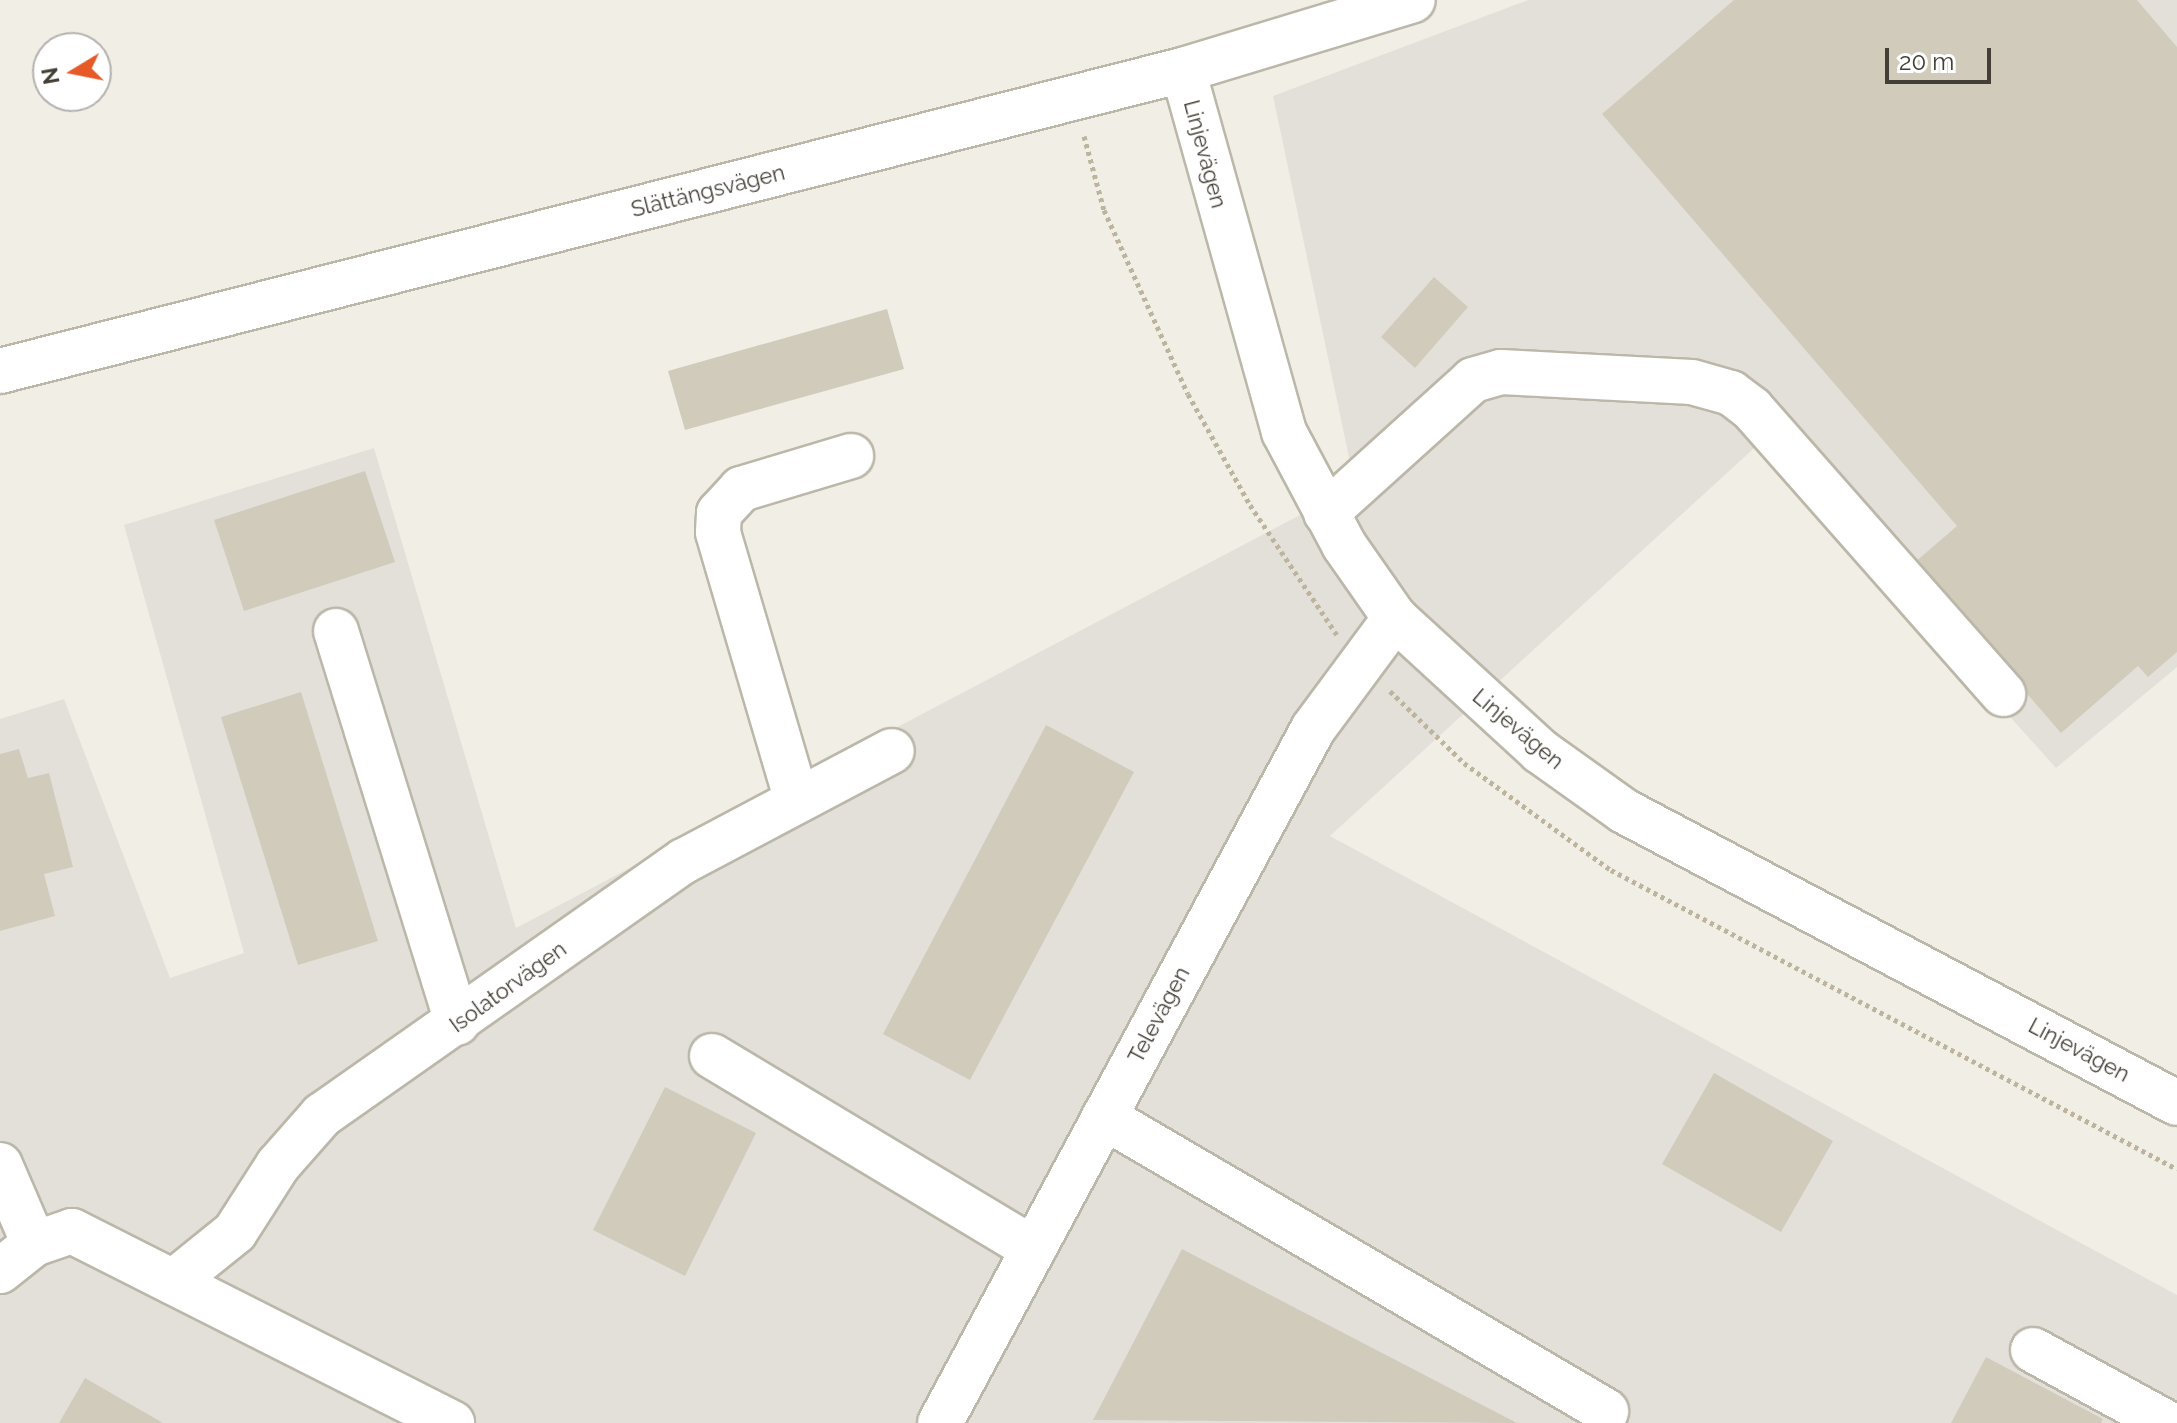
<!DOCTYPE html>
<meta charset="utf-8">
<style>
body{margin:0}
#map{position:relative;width:2177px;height:1423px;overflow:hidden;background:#f1efe5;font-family:Raleway,sans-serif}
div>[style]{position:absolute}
.industrial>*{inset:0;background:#e3e0da}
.building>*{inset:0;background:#d1cbbc}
.path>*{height:5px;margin-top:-2.5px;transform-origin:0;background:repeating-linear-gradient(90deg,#bcb49c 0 4px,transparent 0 8px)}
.roads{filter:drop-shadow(2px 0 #bbb7a9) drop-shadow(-2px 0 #bbb7a9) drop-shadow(0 2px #bbb7a9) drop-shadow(0 -2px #bbb7a9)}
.minor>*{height:44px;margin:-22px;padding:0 22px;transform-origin:22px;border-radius:22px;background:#fff}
span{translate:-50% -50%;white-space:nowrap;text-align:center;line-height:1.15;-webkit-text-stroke:8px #fff;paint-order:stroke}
.street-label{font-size:22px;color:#433f36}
.north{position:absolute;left:32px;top:32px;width:80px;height:80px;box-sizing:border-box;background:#fff;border:2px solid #b4b2af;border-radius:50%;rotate:260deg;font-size:22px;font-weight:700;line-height:32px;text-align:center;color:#433f36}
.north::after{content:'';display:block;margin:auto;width:28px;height:36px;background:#e65a27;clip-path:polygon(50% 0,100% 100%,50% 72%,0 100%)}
.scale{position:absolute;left:1885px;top:48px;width:106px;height:36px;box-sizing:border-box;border:4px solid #433f36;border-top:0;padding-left:10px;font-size:24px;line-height:28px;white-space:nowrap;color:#433f36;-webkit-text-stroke:6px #fff;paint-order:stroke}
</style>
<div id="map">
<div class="industrial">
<div style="clip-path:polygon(1528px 0,2177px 0,2177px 667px,2056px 768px,1762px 441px,1330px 836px,2177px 1295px,2177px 1423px,0 1423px,0 719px,64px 699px,170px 978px,244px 953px,124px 525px,374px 448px,516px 928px,1355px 486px,1273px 96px)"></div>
</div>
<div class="building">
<div style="clip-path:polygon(1734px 0,2137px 0,2177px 47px,2177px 652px,2148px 677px,2138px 666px,2061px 733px,1914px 563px,1957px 526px,1602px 114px)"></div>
<div style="clip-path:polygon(1434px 277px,1468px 307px,1415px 368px,1381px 337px)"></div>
<div style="clip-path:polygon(887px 309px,904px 369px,685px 430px,668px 371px)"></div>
<div style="clip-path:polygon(365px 471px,395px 562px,244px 611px,214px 520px)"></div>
<div style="clip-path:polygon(301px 692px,378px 941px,298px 965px,221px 717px)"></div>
<div style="clip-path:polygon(1046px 725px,1134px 772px,970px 1080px,883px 1034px)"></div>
<div style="clip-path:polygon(19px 749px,28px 778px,49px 773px,73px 867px,44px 874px,55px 916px,0 931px,0 754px)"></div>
<div style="clip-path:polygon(1714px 1073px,1833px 1141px,1781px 1232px,1662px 1164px)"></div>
<div style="clip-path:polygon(665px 1087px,756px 1133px,685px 1276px,593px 1230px)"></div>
<div style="clip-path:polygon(1182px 1249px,1517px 1423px,1093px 1420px)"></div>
<div style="clip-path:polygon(1986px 1357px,2103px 1419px,2101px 1423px,1951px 1423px)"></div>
<div style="clip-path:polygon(85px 1378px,163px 1423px,59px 1423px)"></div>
</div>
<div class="path">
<div style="left:1084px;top:136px;width:77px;rotate:74.9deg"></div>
<div style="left:1104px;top:210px;width:202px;rotate:65.5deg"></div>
<div style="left:1188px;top:394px;width:127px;rotate:60.8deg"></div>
<div style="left:1250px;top:505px;width:156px;rotate:56.2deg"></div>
<div style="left:1390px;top:691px;width:103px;rotate:44.2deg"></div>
<div style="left:1464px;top:763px;width:182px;rotate:36.1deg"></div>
<div style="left:1611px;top:870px;width:640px;rotate:27.85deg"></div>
</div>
<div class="roads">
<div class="minor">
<div style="left:1183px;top:70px;width:376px;rotate:74.4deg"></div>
<div style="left:1284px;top:432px;width:128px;rotate:62deg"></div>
<div style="left:1344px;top:545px;width:89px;rotate:55.1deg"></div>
<div style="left:1395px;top:618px;width:197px;rotate:42.5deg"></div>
<div style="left:1540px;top:751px;width:103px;rotate:35.5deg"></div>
<div style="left:1624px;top:811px;width:625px;rotate:27.84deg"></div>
<div style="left:0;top:371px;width:1221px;rotate:-14.28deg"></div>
<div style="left:1183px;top:70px;width:240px;rotate:-16.9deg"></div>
<div style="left:1326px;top:513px;width:198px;rotate:-42.1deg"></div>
<div style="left:1473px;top:380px;width:29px;rotate:-16deg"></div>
<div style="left:1501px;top:372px;width:191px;rotate:3deg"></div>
<div style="left:1692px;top:382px;width:41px;rotate:15.8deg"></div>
<div style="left:1731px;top:393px;width:26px;rotate:37deg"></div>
<div style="left:1752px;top:409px;width:380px;rotate:48.6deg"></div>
<div style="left:336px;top:631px;width:410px;rotate:72.8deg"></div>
<div style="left:797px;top:801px;width:280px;rotate:-106.4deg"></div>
<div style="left:718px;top:532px;width:19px;rotate:-87deg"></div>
<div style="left:719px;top:513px;width:33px;rotate:-47deg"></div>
<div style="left:741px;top:489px;width:115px;rotate:-16.7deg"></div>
<div style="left:712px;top:1056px;width:375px;rotate:31deg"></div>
<div style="left:1104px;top:1117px;width:582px;rotate:30.36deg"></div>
<div style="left:0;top:1165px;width:86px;rotate:66.7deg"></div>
<div style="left:0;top:1271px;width:43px;rotate:-38.5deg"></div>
<div style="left:34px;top:1244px;width:40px;rotate:-18.9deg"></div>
<div style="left:72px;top:1231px;width:426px;rotate:26.8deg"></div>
<div style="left:173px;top:1282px;width:80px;rotate:-38.9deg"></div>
<div style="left:235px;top:1232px;width:80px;rotate:-57.3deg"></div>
<div style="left:278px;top:1165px;width:67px;rotate:-48.7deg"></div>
<div style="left:322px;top:1115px;width:442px;rotate:-35.1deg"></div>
<div style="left:684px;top:861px;width:235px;rotate:-27.9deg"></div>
<div style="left:2033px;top:1350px;width:153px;rotate:28.6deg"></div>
<div style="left:940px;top:1423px;width:788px;rotate:-61.74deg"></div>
<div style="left:1313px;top:729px;width:138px;rotate:-53.5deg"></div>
</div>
</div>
<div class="street-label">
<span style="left:1205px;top:154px;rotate:75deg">Linjevägen</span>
<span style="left:708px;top:191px;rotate:-14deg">Slättängsvägen</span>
<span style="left:1518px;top:729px;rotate:40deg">Linjevägen</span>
<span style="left:508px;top:987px;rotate:-36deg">Isolatorvägen</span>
<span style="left:1159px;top:1015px;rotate:-62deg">Televägen</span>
<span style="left:2079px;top:1050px;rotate:28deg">Linjevägen</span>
</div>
<div class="north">N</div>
<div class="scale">20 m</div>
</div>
